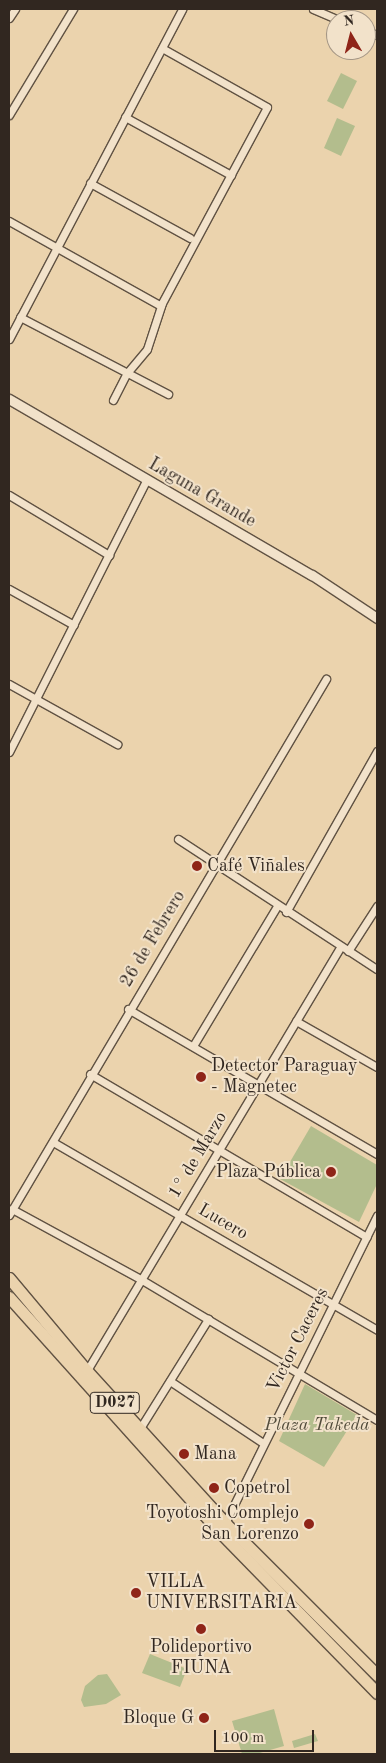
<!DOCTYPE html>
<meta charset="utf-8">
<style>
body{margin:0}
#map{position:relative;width:386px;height:1763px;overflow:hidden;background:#ebd3ad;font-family:"Old Standard TT",serif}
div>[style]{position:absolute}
.green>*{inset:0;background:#b3bd8d}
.roads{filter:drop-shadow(1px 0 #605243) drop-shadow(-1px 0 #605243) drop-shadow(0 1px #605243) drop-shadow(0 -1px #605243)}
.minor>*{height:7px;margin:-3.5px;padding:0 3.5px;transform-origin:3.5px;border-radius:3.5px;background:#f2e2ca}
.secondary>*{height:9px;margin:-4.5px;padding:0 4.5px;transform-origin:4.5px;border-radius:4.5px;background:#f2e2ca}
.trunk>*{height:11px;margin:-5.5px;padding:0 5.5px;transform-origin:5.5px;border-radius:5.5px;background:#ebd3ad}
.dots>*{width:14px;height:14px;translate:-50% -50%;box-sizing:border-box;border:2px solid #f2e2ca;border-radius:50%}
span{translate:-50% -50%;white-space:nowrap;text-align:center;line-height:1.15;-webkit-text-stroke:4px #f2e2ca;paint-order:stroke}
.shield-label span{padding:1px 4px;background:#f2e2ca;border:1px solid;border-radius:4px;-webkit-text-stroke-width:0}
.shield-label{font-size:16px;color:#312720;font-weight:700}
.street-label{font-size:18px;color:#312720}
.poi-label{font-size:18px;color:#312720}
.left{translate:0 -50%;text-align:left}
.right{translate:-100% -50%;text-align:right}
.park-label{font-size:18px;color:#524c3b;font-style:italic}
.frame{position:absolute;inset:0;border:10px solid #312720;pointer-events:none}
.north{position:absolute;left:326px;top:10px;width:50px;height:50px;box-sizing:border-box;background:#f2e2ca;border:1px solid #a59786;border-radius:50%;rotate:352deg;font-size:14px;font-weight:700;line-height:20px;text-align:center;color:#312720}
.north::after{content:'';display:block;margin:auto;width:18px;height:22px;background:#8f2418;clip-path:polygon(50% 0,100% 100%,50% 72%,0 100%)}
.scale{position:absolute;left:214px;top:1730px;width:100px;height:22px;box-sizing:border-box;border:2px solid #312720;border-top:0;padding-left:6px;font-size:15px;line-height:18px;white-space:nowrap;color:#312720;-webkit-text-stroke:4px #f2e2ca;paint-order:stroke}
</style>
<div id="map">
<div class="green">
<div style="clip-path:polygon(341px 73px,357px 81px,343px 109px,327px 101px)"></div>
<div style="clip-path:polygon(337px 118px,355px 126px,341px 156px,324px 148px)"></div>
<div style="clip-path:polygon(311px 1126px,377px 1165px,377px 1184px,359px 1222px,280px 1179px)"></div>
<div style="clip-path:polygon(305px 1384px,357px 1415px,324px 1467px,279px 1441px)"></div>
<div style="clip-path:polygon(150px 1654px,187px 1669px,180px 1687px,142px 1673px)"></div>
<div style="clip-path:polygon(107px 1674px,121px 1695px,106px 1704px,84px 1707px,81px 1700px,85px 1686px,98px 1675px)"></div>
<div style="clip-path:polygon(274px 1709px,284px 1746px,256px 1754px,242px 1754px,232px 1721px)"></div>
<div style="clip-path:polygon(315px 1734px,318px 1741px,294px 1748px,292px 1741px)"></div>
</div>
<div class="roads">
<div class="minor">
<div style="left:313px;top:9px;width:28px;rotate:23deg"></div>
<div style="left:9px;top:18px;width:11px;rotate:-56deg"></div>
<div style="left:366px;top:31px;width:12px;rotate:20deg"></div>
<div style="left:9px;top:115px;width:124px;rotate:-58.9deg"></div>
<div style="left:125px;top:117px;width:121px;rotate:28.7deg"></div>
<div style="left:90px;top:183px;width:114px;rotate:28.8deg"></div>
<div style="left:9px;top:221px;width:174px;rotate:29.2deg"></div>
<div style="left:20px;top:317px;width:167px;rotate:27.5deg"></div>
<div style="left:9px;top:339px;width:373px;rotate:-62.3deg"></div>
<div style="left:113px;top:400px;width:30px;rotate:-63deg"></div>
<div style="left:127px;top:373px;width:31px;rotate:-50deg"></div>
<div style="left:147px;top:349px;width:48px;rotate:-71.9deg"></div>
<div style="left:162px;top:303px;width:222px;rotate:-61.8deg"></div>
<div style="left:267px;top:107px;width:120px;rotate:-150.7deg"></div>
<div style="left:9px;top:495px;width:117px;rotate:31deg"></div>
<div style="left:9px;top:589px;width:74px;rotate:29deg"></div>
<div style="left:9px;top:684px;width:124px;rotate:29.1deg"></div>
<div style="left:9px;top:752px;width:306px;rotate:-63.2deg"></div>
<div style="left:178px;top:839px;width:238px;rotate:33.2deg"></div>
<div style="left:286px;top:912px;width:185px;rotate:-60.5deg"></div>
<div style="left:348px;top:951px;width:54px;rotate:-57.2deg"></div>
<div style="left:128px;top:1009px;width:288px;rotate:30.2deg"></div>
<div style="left:296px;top:1021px;width:93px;rotate:29.6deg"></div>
<div style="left:193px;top:1046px;width:163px;rotate:-59deg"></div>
<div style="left:90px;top:1074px;width:321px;rotate:30.5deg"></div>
<div style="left:53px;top:1142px;width:375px;rotate:30.1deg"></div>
<div style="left:12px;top:1209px;width:148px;rotate:28.6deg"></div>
<div style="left:142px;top:1280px;width:274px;rotate:30.8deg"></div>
<div style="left:9px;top:1215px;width:623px;rotate:-59.4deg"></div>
<div style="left:86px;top:1372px;width:496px;rotate:-59.1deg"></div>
<div style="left:170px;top:1381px;width:112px;rotate:33.7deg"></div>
<div style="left:139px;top:1430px;width:131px;rotate:-58.1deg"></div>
<div style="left:224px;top:1525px;width:345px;rotate:-63.7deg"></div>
</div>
<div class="secondary">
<div style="left:9px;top:399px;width:350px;rotate:30.2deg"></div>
<div style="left:312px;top:575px;width:78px;rotate:33.5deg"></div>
</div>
<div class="trunk">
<div style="left:9px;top:1278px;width:121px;rotate:50deg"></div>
<div style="left:87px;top:1371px;width:207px;rotate:47.7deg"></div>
<div style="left:226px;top:1524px;width:214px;rotate:45deg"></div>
<div style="left:9px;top:1297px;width:314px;rotate:48.1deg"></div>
<div style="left:219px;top:1531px;width:226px;rotate:45.7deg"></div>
</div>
</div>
<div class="dots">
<div style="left:197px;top:866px;background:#8f2418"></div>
<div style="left:201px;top:1077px;background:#8f2418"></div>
<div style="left:331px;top:1172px;background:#8f2418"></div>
<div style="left:184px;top:1454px;background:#8f2418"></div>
<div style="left:214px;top:1488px;background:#8f2418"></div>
<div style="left:309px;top:1524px;background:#8f2418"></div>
<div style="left:136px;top:1593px;background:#8f2418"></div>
<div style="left:201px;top:1629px;background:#8f2418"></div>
<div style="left:204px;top:1718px;background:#8f2418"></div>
</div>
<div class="shield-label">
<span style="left:115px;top:1403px">D027</span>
</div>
<div class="street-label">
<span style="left:202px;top:493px;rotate:30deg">Laguna Grande</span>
<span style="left:153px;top:939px;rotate:-59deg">26 de Febrero</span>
<span style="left:198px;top:1155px;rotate:-59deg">1° de Marzo</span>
<span style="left:223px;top:1222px;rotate:30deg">Lucero</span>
<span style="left:298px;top:1340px;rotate:-63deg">Victor Caceres</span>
</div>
<div class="poi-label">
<span class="left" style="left:207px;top:866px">Café Viñales</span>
<span class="left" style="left:211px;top:1077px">Detector Paraguay<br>- Magnetec</span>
<span class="right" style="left:321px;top:1172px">Plaza Pública</span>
<span class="left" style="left:194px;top:1454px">Mana</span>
<span class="left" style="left:224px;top:1488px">Copetrol</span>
<span class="right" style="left:299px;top:1524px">Toyotoshi Complejo<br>San Lorenzo</span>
<span class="left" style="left:146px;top:1593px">VILLA<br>UNIVERSITARIA</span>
<span style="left:201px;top:1658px">Polideportivo<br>FIUNA</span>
<span class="right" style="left:194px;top:1718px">Bloque G</span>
</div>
<div class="park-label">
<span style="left:317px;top:1425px">Plaza Takeda</span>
</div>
<div class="frame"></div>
<div class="north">N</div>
<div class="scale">100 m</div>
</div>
